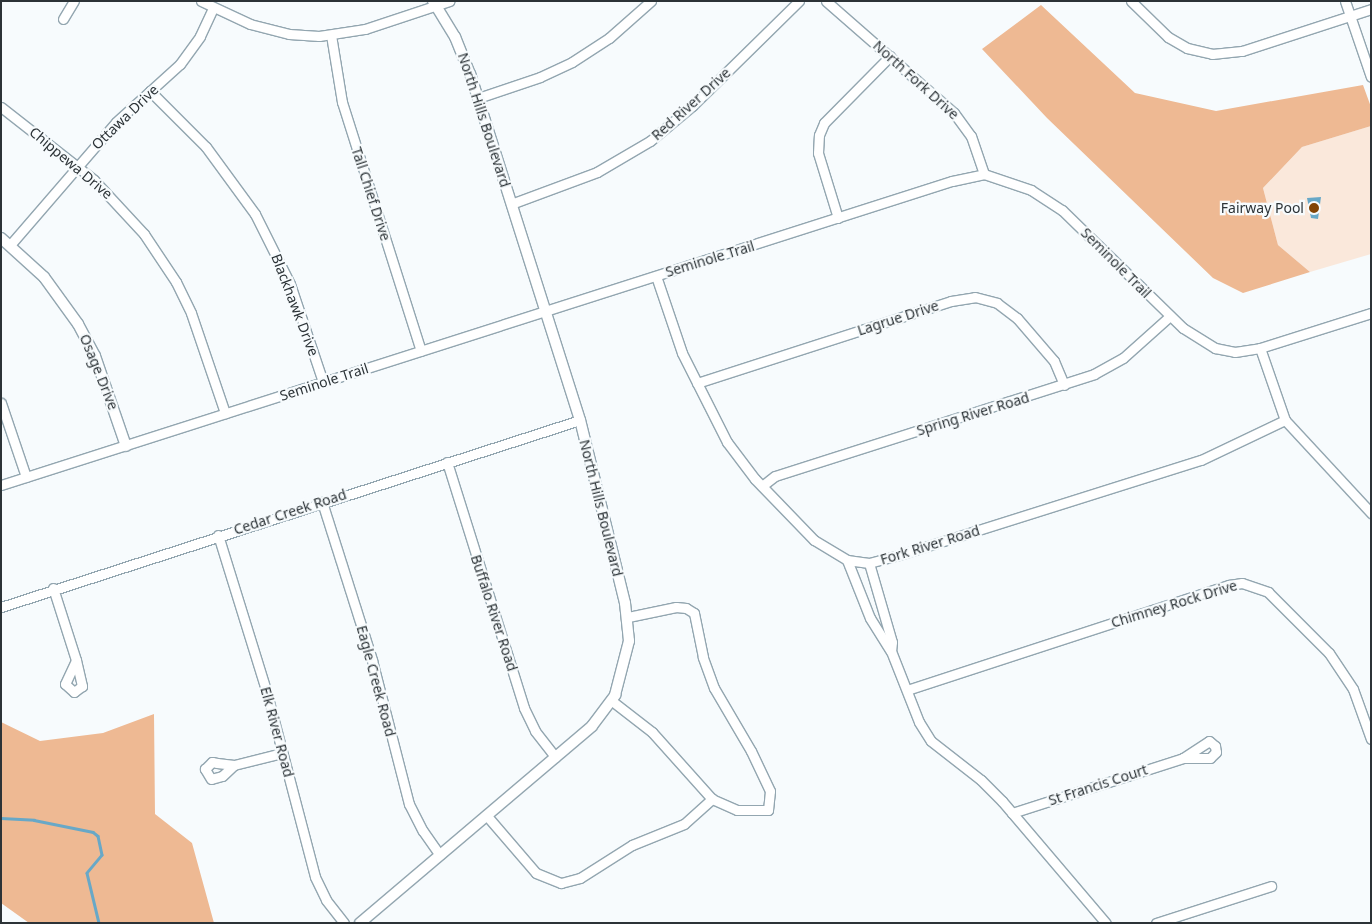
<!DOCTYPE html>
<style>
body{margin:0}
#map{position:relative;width:1372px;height:924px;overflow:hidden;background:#f7fbfd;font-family:"Noto Sans",sans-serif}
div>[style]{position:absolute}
.green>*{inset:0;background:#fae8db}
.forest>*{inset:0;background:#eeb993}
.water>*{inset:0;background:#68a8c7}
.stream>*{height:2.5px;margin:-1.25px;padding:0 1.25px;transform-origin:1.25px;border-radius:1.25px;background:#68a8c7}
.roads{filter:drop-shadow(1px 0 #93a6b0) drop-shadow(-1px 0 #93a6b0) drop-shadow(0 1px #93a6b0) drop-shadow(0 -1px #93a6b0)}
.minor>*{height:9px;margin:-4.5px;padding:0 4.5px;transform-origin:4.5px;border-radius:4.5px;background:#fff}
.tertiary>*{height:10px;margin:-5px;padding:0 5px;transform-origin:5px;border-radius:5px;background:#fff}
.dots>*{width:14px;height:14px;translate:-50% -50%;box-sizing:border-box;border:2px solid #f7fbfd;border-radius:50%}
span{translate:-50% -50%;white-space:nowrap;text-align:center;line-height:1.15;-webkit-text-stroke:4.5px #f7fbfd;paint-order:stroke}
.street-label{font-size:14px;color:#2c3337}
.poi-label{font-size:14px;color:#2c3337}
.right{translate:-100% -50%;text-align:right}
.frame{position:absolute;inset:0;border:2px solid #2c3337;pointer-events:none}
</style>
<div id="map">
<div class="green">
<div style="clip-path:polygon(1371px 126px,1371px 254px,1310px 272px,1278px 245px,1263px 188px,1302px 147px)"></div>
</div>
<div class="forest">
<div style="clip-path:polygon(1041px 5px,1135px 93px,1216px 111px,1363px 85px,1371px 107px,1371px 126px,1302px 147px,1263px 188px,1278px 245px,1310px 272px,1243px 293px,1213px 278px,1047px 118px,982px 49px)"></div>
<div style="clip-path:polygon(154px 714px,155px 814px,192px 843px,214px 923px,29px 923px,1px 903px,1px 722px,40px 741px,103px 733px)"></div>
</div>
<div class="water">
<div style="clip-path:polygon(1321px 197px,1318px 219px,1311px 218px,1307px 198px)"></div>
</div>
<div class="stream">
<div style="left:1px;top:818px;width:33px;rotate:3deg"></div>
<div style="left:34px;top:820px;width:60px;rotate:11.5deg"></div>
<div style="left:93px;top:832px;width:6px;rotate:39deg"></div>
<div style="left:98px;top:836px;width:19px;rotate:78deg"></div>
<div style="left:102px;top:855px;width:23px;rotate:130deg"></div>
<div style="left:87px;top:873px;width:51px;rotate:76.5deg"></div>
</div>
<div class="roads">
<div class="minor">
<div style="left:201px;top:1px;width:54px;rotate:25.1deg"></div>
<div style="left:250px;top:24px;width:40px;rotate:14.4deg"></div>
<div style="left:289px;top:34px;width:30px;rotate:4deg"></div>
<div style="left:319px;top:36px;width:47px;rotate:-8.7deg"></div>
<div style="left:365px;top:29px;width:89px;rotate:-18.4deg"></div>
<div style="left:826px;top:1px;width:170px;rotate:41.2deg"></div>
<div style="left:954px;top:113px;width:29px;rotate:54deg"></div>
<div style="left:971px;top:136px;width:40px;rotate:71.1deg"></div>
<div style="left:1131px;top:1px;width:52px;rotate:44.2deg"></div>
<div style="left:1168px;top:37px;width:22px;rotate:30deg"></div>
<div style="left:1187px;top:48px;width:26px;rotate:13deg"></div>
<div style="left:1212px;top:54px;width:30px;rotate:-6deg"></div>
<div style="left:1242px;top:51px;width:136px;rotate:-18deg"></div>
<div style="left:1345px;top:1px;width:80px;rotate:71.1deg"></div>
<div style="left:63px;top:19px;width:21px;rotate:-59deg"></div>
<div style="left:331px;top:35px;width:68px;rotate:80.7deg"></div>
<div style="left:342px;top:102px;width:261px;rotate:72.4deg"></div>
<div style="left:150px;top:91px;width:79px;rotate:45deg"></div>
<div style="left:206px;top:147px;width:83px;rotate:53.8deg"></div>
<div style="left:255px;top:214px;width:78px;rotate:63.4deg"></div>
<div style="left:290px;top:284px;width:103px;rotate:71.4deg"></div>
<div style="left:478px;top:98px;width:65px;rotate:-18.7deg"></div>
<div style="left:540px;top:77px;width:35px;rotate:-25deg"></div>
<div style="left:572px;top:62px;width:44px;rotate:-33deg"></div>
<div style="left:609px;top:38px;width:56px;rotate:-41.4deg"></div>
<div style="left:1px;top:107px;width:118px;rotate:38.1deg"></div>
<div style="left:94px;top:180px;width:74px;rotate:47.2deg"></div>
<div style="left:144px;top:234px;width:58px;rotate:56.3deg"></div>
<div style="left:176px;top:282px;width:34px;rotate:64deg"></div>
<div style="left:191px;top:313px;width:106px;rotate:71.2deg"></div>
<div style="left:511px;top:204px;width:92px;rotate:-20.4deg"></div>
<div style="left:597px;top:172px;width:61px;rotate:-30.3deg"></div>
<div style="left:650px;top:141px;width:55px;rotate:-39.8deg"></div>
<div style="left:692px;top:106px;width:150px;rotate:-44.5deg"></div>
<div style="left:838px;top:218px;width:68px;rotate:-107.1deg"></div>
<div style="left:818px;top:153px;width:18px;rotate:-87deg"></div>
<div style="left:819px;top:135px;width:13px;rotate:-67deg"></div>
<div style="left:824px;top:123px;width:94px;rotate:-45.4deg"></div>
<div style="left:10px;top:245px;width:162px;rotate:-49.2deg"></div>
<div style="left:116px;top:122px;width:86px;rotate:-42.2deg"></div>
<div style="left:180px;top:64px;width:34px;rotate:-54deg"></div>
<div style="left:200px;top:36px;width:31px;rotate:-65deg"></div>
<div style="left:656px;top:276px;width:81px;rotate:71.3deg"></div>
<div style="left:682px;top:353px;width:100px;rotate:63.2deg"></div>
<div style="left:727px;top:442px;width:46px;rotate:52.9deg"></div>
<div style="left:755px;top:479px;width:85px;rotate:46deg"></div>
<div style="left:814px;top:540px;width:39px;rotate:31deg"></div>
<div style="left:847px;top:560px;width:22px;rotate:8deg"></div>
<div style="left:869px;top:563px;width:28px;rotate:-15deg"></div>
<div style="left:896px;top:556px;width:320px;rotate:-17.5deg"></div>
<div style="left:1201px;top:460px;width:93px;rotate:-25.5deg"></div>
<div style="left:1260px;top:348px;width:76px;rotate:70.9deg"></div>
<div style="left:1285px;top:420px;width:127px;rotate:47.2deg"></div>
<div style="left:697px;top:383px;width:267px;rotate:-17.9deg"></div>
<div style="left:951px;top:301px;width:24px;rotate:-9deg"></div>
<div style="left:975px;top:297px;width:23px;rotate:15deg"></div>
<div style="left:997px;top:303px;width:25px;rotate:37deg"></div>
<div style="left:1017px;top:318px;width:57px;rotate:49.3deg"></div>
<div style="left:1054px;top:361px;width:26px;rotate:67deg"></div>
<div style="left:1px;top:403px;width:78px;rotate:71.3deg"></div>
<div style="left:447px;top:462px;width:258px;rotate:72.6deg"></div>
<div style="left:524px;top:708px;width:25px;rotate:64deg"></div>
<div style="left:535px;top:731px;width:33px;rotate:52deg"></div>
<div style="left:1px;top:485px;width:998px;rotate:-17.73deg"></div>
<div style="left:952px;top:181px;width:33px;rotate:-12deg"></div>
<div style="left:984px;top:174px;width:50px;rotate:18.8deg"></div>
<div style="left:1031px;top:190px;width:37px;rotate:33deg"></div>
<div style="left:1062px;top:210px;width:169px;rotate:44.3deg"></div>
<div style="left:1183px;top:328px;width:38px;rotate:32deg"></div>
<div style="left:1215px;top:348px;width:20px;rotate:11deg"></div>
<div style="left:1235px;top:352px;width:25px;rotate:-9deg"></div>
<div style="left:1260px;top:348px;width:116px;rotate:-17.5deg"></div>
<div style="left:762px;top:486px;width:16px;rotate:-38deg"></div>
<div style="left:775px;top:476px;width:335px;rotate:-17.7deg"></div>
<div style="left:1094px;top:374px;width:33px;rotate:-29deg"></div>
<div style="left:1123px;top:358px;width:63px;rotate:-41.8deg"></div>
<div style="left:322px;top:502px;width:166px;rotate:72.4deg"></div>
<div style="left:372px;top:660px;width:149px;rotate:75.6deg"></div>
<div style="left:409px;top:804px;width:30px;rotate:63deg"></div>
<div style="left:423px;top:831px;width:29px;rotate:55deg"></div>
<div style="left:218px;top:535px;width:162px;rotate:72.8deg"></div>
<div style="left:266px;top:690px;width:193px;rotate:75.3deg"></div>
<div style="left:315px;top:877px;width:25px;rotate:64deg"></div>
<div style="left:326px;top:900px;width:29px;rotate:52deg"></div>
<div style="left:847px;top:560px;width:62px;rotate:68.4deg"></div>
<div style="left:870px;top:618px;width:39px;rotate:58deg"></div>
<div style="left:891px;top:651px;width:76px;rotate:68.5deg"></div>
<div style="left:919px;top:722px;width:22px;rotate:58deg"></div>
<div style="left:931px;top:741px;width:63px;rotate:38deg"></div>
<div style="left:981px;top:780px;width:30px;rotate:45deg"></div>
<div style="left:1002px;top:801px;width:160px;rotate:49.6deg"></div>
<div style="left:869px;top:563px;width:82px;rotate:73.8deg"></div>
<div style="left:892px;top:642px;width:9px;rotate:96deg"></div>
<div style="left:53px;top:588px;width:76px;rotate:72.3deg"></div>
<div style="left:1px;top:607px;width:608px;rotate:-17.9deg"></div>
<div style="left:76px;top:660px;width:27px;rotate:77deg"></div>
<div style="left:82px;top:686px;width:10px;rotate:143deg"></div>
<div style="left:74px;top:692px;width:12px;rotate:-138deg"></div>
<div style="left:65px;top:684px;width:26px;rotate:-65deg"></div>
<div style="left:907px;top:690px;width:339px;rotate:-18.1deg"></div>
<div style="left:1229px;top:585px;width:13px;rotate:-9deg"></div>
<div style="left:1242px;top:583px;width:28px;rotate:19deg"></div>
<div style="left:1268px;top:592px;width:86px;rotate:45deg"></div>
<div style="left:1329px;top:653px;width:43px;rotate:56.3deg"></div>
<div style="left:1353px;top:689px;width:53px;rotate:70.2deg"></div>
<div style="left:612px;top:701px;width:51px;rotate:37.8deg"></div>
<div style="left:652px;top:732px;width:90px;rotate:48.2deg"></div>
<div style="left:212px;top:762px;width:5px;rotate:11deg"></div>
<div style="left:217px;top:763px;width:17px;rotate:7deg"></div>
<div style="left:234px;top:765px;width:16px;rotate:137deg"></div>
<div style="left:222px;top:776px;width:11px;rotate:165deg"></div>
<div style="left:211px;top:779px;width:12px;rotate:-121deg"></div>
<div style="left:205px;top:769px;width:10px;rotate:-45deg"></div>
<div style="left:234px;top:765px;width:49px;rotate:-14deg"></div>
<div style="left:1012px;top:813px;width:180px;rotate:-17.8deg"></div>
<div style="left:1183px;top:758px;width:31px;rotate:-33deg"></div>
<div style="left:1209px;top:741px;width:8px;rotate:40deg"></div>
<div style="left:1215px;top:746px;width:6px;rotate:81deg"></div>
<div style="left:1216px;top:752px;width:8px;rotate:135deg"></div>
<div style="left:1210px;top:758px;width:27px;rotate:180deg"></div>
<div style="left:487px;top:816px;width:75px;rotate:49.3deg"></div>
<div style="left:536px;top:873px;width:27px;rotate:22deg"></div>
<div style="left:561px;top:883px;width:20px;rotate:-15deg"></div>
<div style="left:580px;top:878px;width:62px;rotate:-32.4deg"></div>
<div style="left:632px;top:845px;width:56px;rotate:-22deg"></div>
<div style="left:684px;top:824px;width:38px;rotate:-42deg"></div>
<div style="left:712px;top:799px;width:27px;rotate:24deg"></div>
<div style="left:737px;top:810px;width:31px"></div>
<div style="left:768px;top:810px;width:19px;rotate:-84deg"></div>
<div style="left:770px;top:791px;width:44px;rotate:-115.4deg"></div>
<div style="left:751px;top:751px;width:73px;rotate:-120.4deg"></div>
<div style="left:714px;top:688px;width:33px;rotate:-110deg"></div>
<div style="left:703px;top:657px;width:45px;rotate:-101.6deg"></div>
<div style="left:694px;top:613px;width:9px;rotate:-148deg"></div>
<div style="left:686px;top:608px;width:10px;rotate:-174deg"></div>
<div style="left:676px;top:607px;width:49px;rotate:168.2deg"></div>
<div style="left:1156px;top:923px;width:121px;rotate:-17.8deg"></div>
</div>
<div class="tertiary">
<div style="left:1px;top:238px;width:58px;rotate:42.2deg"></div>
<div style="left:44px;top:277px;width:58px;rotate:54.1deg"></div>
<div style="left:78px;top:324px;width:36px;rotate:62deg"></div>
<div style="left:95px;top:356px;width:95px;rotate:71deg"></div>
<div style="left:360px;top:923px;width:304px;rotate:-40.3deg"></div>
<div style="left:592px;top:726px;width:39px;rotate:-53deg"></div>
<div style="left:615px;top:695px;width:56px;rotate:-75.5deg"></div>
<div style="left:629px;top:641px;width:38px;rotate:-96deg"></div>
<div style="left:625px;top:603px;width:188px;rotate:-103.8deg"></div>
<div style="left:580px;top:420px;width:363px;rotate:-107.6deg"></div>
<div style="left:470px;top:74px;width:40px;rotate:-112deg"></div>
<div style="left:455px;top:37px;width:42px;rotate:-121.4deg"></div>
</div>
</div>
<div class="dots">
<div style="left:1314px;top:208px;background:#814304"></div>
</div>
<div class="street-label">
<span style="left:916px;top:80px;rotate:42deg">North Fork Drive</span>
<span style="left:691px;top:104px;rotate:-42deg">Red River Drive</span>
<span style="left:125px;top:117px;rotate:-44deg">Ottawa Drive</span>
<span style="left:484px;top:120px;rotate:72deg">North Hills Boulevard</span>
<span style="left:71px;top:163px;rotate:40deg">Chippewa Drive</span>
<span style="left:371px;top:194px;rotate:72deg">Tall Chief Drive</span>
<span style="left:710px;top:259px;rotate:-17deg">Seminole Trail</span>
<span style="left:1116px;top:263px;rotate:45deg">Seminole Trail</span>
<span style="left:295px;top:305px;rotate:69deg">Blackhawk Drive</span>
<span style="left:898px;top:318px;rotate:-18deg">Lagrue Drive</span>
<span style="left:99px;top:372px;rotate:68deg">Osage Drive</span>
<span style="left:324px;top:382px;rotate:-18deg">Seminole Trail</span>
<span style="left:973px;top:414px;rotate:-17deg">Spring River Road</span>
<span style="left:601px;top:508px;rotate:76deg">North Hills Boulevard</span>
<span style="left:290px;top:512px;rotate:-18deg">Cedar Creek Road</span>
<span style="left:930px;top:545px;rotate:-17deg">Fork River Road</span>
<span style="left:1174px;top:604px;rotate:-17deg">Chimney Rock Drive</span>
<span style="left:494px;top:613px;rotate:72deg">Buffalo River Road</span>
<span style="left:376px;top:681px;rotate:75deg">Eagle Creek Road</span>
<span style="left:277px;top:732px;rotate:75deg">Elk River Road</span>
<span style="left:1098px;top:785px;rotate:-18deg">St Francis Court</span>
</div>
<div class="poi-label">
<span class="right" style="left:1304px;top:208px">Fairway Pool</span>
</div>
<div class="frame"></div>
</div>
